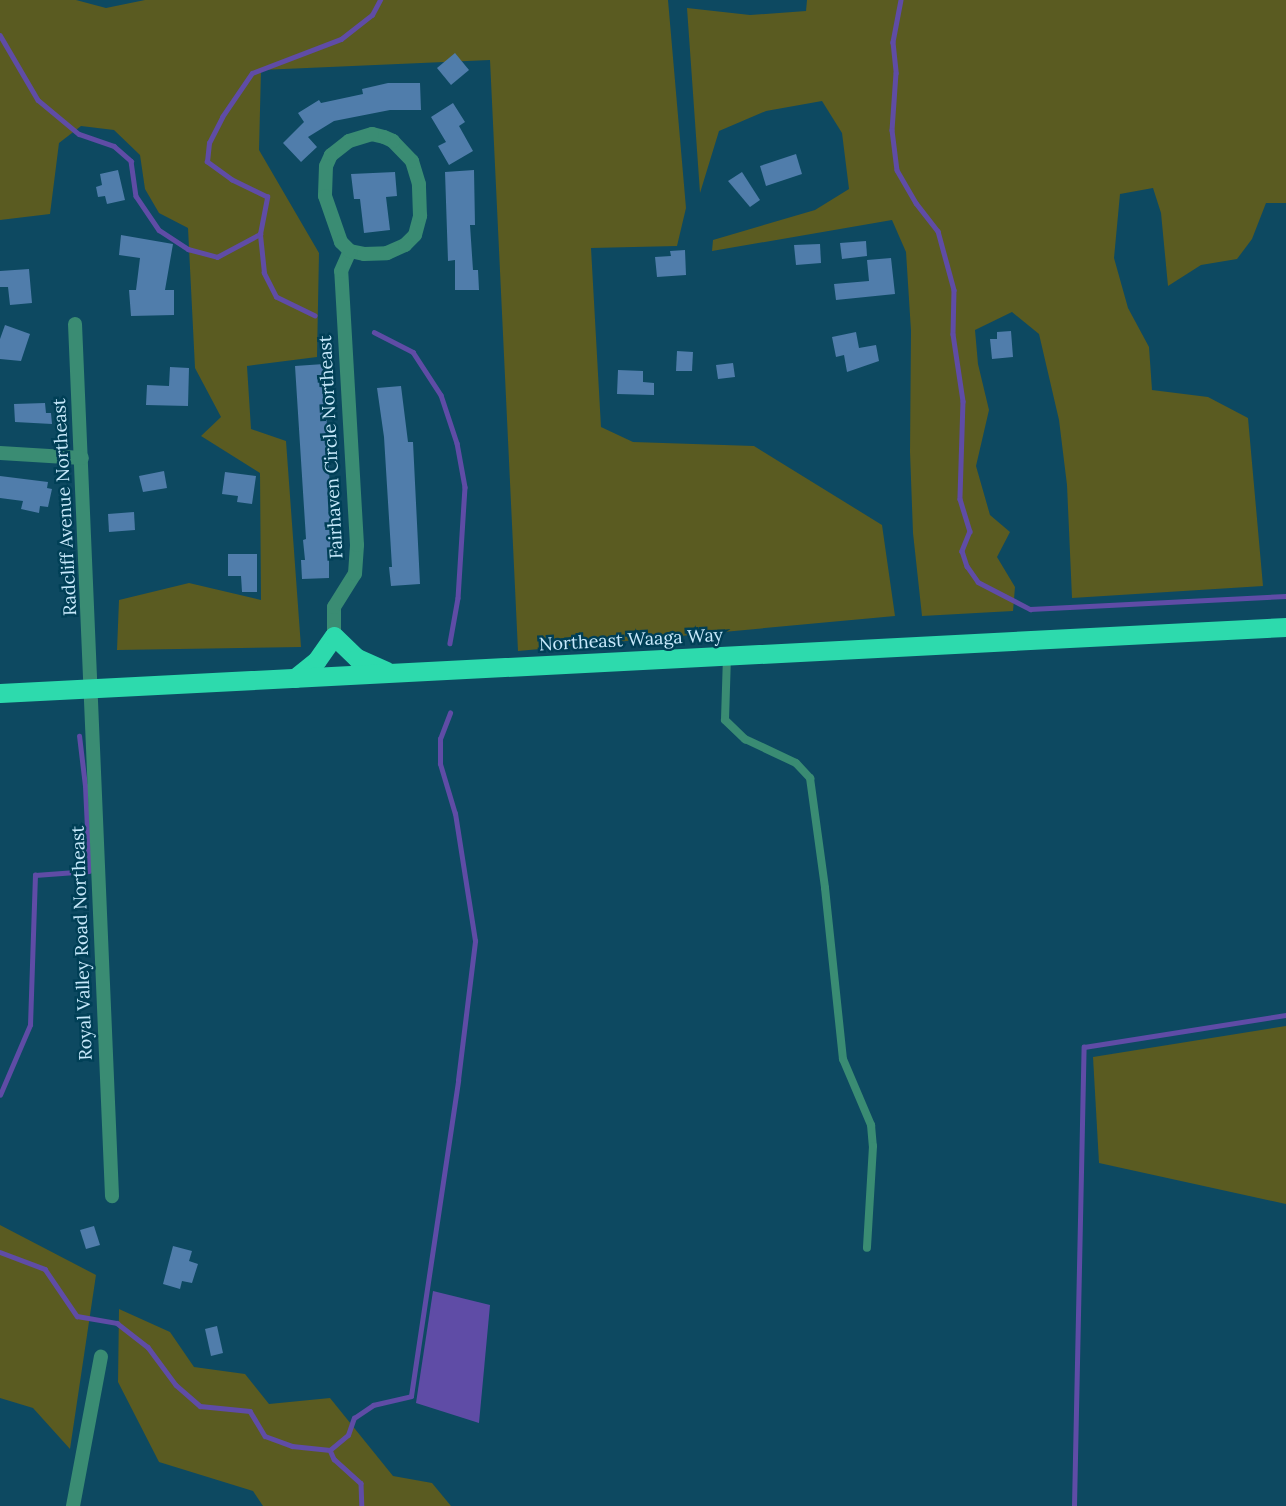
<!DOCTYPE html>
<style>
body{margin:0}
#map{position:relative;width:1286px;height:1506px;overflow:hidden;background:#0d4961;font-family:Lora,serif}
div>[style]{position:absolute}
.green>*{inset:0;background:#5a5b21}
.water>*{inset:0;background:#5f4ca6}
.stream>*{height:4.5px;margin:-2.25px;padding:0 2.25px;transform-origin:2.25px;border-radius:2.25px;background:#5f4ca6}
.building>*{inset:0;background:#507dab}
.service>*{height:8px;margin:-4px;padding:0 4px;transform-origin:4px;border-radius:4px;background:#3a8c73}
.minor>*{height:14px;margin:-7px;padding:0 7px;transform-origin:7px;border-radius:7px;background:#3a8c73}
.trunk>*{height:19px;margin:-9.5px;padding:0 9.5px;transform-origin:9.5px;border-radius:9.5px;background:#2ddaad}
span{translate:-50% -50%;white-space:nowrap;text-align:center;line-height:1.15;-webkit-text-stroke:5px #003f56;paint-order:stroke}
.street-label{font-size:18px;color:#c7e9fb}
</style>
<div id="map">
<div class="green">
<div style="clip-path:polygon(0 0,76px 0,106px 8px,145px 0,668px 0,686px 208px,677px 246px,591px 248px,601px 427px,633px 442px,754px 446px,882px 525px,895px 616px,518px 651px,490px 60px,261px 70px,259px 150px,319px 253px,317px 357px,247px 366px,251px 429px,286px 441px,301px 647px,117px 650px,119px 600px,189px 583px,261px 600px,260px 473px,201px 436px,221px 417px,195px 368px,188px 228px,159px 213px,145px 189px,140px 155px,114px 130px,81px 126px,59px 143px,50px 214px,0 220px)"></div>
<div style="clip-path:polygon(807px 0,1286px 0,1286px 203px,1266px 203px,1252px 239px,1237px 259px,1201px 265px,1168px 286px,1161px 213px,1153px 188px,1120px 194px,1114px 258px,1128px 308px,1149px 347px,1152px 390px,1208px 397px,1248px 418px,1263px 586px,1072px 598px,1067px 485px,1059px 420px,1039px 334px,1012px 312px,975px 330px,978px 364px,989px 410px,976px 466px,990px 515px,1010px 532px,997px 557px,1015px 587px,1013px 611px,922px 616px,913px 533px,910px 452px,911px 331px,906px 252px,892px 220px,712px 251px,713px 240px,815px 210px,849px 189px,842px 133px,822px 101px,766px 111px,719px 131px,700px 193px,687px 8px,750px 15px,806px 11px)"></div>
<div style="clip-path:polygon(1286px 1026px,1286px 1204px,1099px 1163px,1093px 1057px)"></div>
<div style="clip-path:polygon(0 1225px,96px 1275px,70px 1449px,33px 1408px,0 1398px)"></div>
<div style="clip-path:polygon(119px 1309px,170px 1332px,194px 1367px,245px 1374px,269px 1404px,330px 1398px,393px 1476px,432px 1483px,451px 1506px,263px 1506px,253px 1491px,159px 1462px,118px 1382px)"></div>
</div>
<div class="water">
<div style="clip-path:polygon(433px 1291px,490px 1305px,479px 1423px,416px 1403px)"></div>
</div>
<div class="stream">
<div style="left:901px;top:0;width:43px;rotate:100.8deg"></div>
<div style="left:893px;top:42px;width:31px;rotate:84deg"></div>
<div style="left:896px;top:73px;width:57px;rotate:94deg"></div>
<div style="left:892px;top:130px;width:40px;rotate:82.9deg"></div>
<div style="left:897px;top:170px;width:38px;rotate:60deg"></div>
<div style="left:916px;top:203px;width:36px;rotate:52deg"></div>
<div style="left:938px;top:231px;width:61px;rotate:74.8deg"></div>
<div style="left:954px;top:290px;width:44px;rotate:91.3deg"></div>
<div style="left:953px;top:334px;width:68px;rotate:81.5deg"></div>
<div style="left:963px;top:401px;width:98px;rotate:91.8deg"></div>
<div style="left:960px;top:499px;width:34px;rotate:73deg"></div>
<div style="left:970px;top:531px;width:22px;rotate:112deg"></div>
<div style="left:962px;top:551px;width:16px;rotate:72deg"></div>
<div style="left:967px;top:566px;width:19px;rotate:55deg"></div>
<div style="left:978px;top:582px;width:59px;rotate:27.4deg"></div>
<div style="left:1030px;top:609px;width:256px;rotate:-2.9deg"></div>
<div style="left:0;top:35px;width:75px;rotate:59.7deg"></div>
<div style="left:38px;top:100px;width:53px;rotate:39.7deg"></div>
<div style="left:79px;top:134px;width:37px;rotate:19deg"></div>
<div style="left:114px;top:146px;width:23px;rotate:41deg"></div>
<div style="left:131px;top:161px;width:35px;rotate:82deg"></div>
<div style="left:136px;top:196px;width:41px;rotate:55.9deg"></div>
<div style="left:159px;top:230px;width:35px;rotate:33deg"></div>
<div style="left:188px;top:249px;width:30px;rotate:15deg"></div>
<div style="left:217px;top:257px;width:49px;rotate:-28.1deg"></div>
<div style="left:315px;top:316px;width:43px;rotate:-154deg"></div>
<div style="left:276px;top:297px;width:27px;rotate:-117deg"></div>
<div style="left:264px;top:273px;width:39px;rotate:-96deg"></div>
<div style="left:260px;top:234px;width:38px;rotate:-79deg"></div>
<div style="left:267px;top:197px;width:39px;rotate:-154deg"></div>
<div style="left:232px;top:180px;width:31px;rotate:-144deg"></div>
<div style="left:207px;top:162px;width:19px;rotate:-84deg"></div>
<div style="left:209px;top:143px;width:29px;rotate:-63deg"></div>
<div style="left:222px;top:117px;width:53px;rotate:-55.7deg"></div>
<div style="left:252px;top:73px;width:95px;rotate:-20.9deg"></div>
<div style="left:341px;top:39px;width:39px;rotate:-38deg"></div>
<div style="left:372px;top:15px;width:17px;rotate:-62deg"></div>
<div style="left:374px;top:332px;width:44px;rotate:27.1deg"></div>
<div style="left:413px;top:352px;width:51px;rotate:56.9deg"></div>
<div style="left:441px;top:395px;width:51px;rotate:71.6deg"></div>
<div style="left:457px;top:443px;width:45px;rotate:79.7deg"></div>
<div style="left:465px;top:487px;width:111px;rotate:93.6deg"></div>
<div style="left:458px;top:598px;width:46px;rotate:100.1deg"></div>
<div style="left:0;top:1095px;width:76px;rotate:-66.8deg"></div>
<div style="left:30px;top:1025px;width:150px;rotate:-88.1deg"></div>
<div style="left:35px;top:875px;width:54px;rotate:-4.2deg"></div>
<div style="left:89px;top:871px;width:85px;rotate:-92.7deg"></div>
<div style="left:85px;top:786px;width:50px;rotate:-96.8deg"></div>
<div style="left:0;top:1252px;width:48px;rotate:20.7deg"></div>
<div style="left:45px;top:1269px;width:57px;rotate:55.8deg"></div>
<div style="left:77px;top:1316px;width:41px;rotate:9.9deg"></div>
<div style="left:117px;top:1323px;width:39px;rotate:38deg"></div>
<div style="left:148px;top:1347px;width:47px;rotate:53.6deg"></div>
<div style="left:176px;top:1385px;width:32px;rotate:41deg"></div>
<div style="left:200px;top:1406px;width:50px;rotate:5.7deg"></div>
<div style="left:250px;top:1411px;width:29px;rotate:59deg"></div>
<div style="left:265px;top:1436px;width:29px;rotate:20deg"></div>
<div style="left:292px;top:1446px;width:38px;rotate:6deg"></div>
<div style="left:330px;top:1450px;width:10px;rotate:66deg"></div>
<div style="left:334px;top:1459px;width:36px;rotate:42deg"></div>
<div style="left:361px;top:1483px;width:23px;rotate:88deg"></div>
<div style="left:330px;top:1450px;width:23px;rotate:-40deg"></div>
<div style="left:348px;top:1435px;width:18px;rotate:-71deg"></div>
<div style="left:354px;top:1418px;width:23px;rotate:-34deg"></div>
<div style="left:373px;top:1405px;width:39px;rotate:-13deg"></div>
<div style="left:411px;top:1396px;width:319px;rotate:-81.5deg"></div>
<div style="left:458px;top:1080px;width:140px;rotate:-83deg"></div>
<div style="left:475px;top:941px;width:129px;rotate:-98.9deg"></div>
<div style="left:455px;top:814px;width:52px;rotate:-106.7deg"></div>
<div style="left:440px;top:764px;width:25px;rotate:-90deg"></div>
<div style="left:440px;top:739px;width:28px;rotate:-69deg"></div>
<div style="left:1074px;top:1506px;width:459px;rotate:-88.8deg"></div>
<div style="left:1084px;top:1047px;width:205px;rotate:-9deg"></div>
</div>
<div class="building">
<div style="clip-path:polygon(455px 53px,469px 70px,451px 85px,437px 68px)"></div>
<div style="clip-path:polygon(388px 83px,420px 83px,421px 110px,390px 110px,334px 121px,308px 137px,317px 147px,301px 162px,283px 143px,304px 122px,298px 113px,319px 100px,321px 103px,363px 94px,362px 89px)"></div>
<div style="clip-path:polygon(453px 103px,465px 122px,459px 126px,473px 151px,449px 165px,438px 146px,446px 142px,431px 117px)"></div>
<div style="clip-path:polygon(796px 154px,802px 174px,766px 186px,760px 166px)"></div>
<div style="clip-path:polygon(118px 170px,125px 200px,107px 204px,105px 196px,98px 197px,96px 187px,102px 185px,100px 174px)"></div>
<div style="clip-path:polygon(474px 170px,475px 225px,470px 225px,473px 270px,478px 270px,479px 290px,455px 290px,455px 260px,448px 261px,445px 172px)"></div>
<div style="clip-path:polygon(395px 172px,397px 196px,386px 197px,390px 230px,364px 233px,360px 199px,354px 199px,351px 174px)"></div>
<div style="clip-path:polygon(742px 172px,760px 200px,750px 207px,728px 181px)"></div>
<div style="clip-path:polygon(121px 235px,173px 244px,165px 290px,174px 290px,174px 315px,131px 316px,129px 290px,136px 290px,140px 258px,119px 255px)"></div>
<div style="clip-path:polygon(866px 241px,867px 256px,842px 259px,840px 243px)"></div>
<div style="clip-path:polygon(820px 244px,821px 263px,796px 265px,794px 245px)"></div>
<div style="clip-path:polygon(685px 250px,686px 275px,657px 277px,655px 257px,671px 256px,670px 251px)"></div>
<div style="clip-path:polygon(891px 258px,895px 294px,836px 300px,834px 284px,869px 281px,867px 260px)"></div>
<div style="clip-path:polygon(29px 269px,32px 303px,10px 305px,8px 287px,0 287px,0 271px)"></div>
<div style="clip-path:polygon(5px 325px,30px 334px,21px 361px,0 359px,0 339px)"></div>
<div style="clip-path:polygon(1011px 331px,1013px 357px,992px 359px,990px 339px,997px 339px,997px 332px)"></div>
<div style="clip-path:polygon(856px 332px,859px 348px,876px 345px,879px 361px,847px 372px,844px 355px,836px 357px,832px 337px)"></div>
<div style="clip-path:polygon(677px 351px,693px 352px,692px 371px,676px 371px)"></div>
<div style="clip-path:polygon(733px 363px,735px 377px,718px 379px,716px 365px)"></div>
<div style="clip-path:polygon(324px 364px,333px 554px,329px 554px,329px 578px,302px 579px,301px 560px,305px 560px,303px 540px,306px 539px,295px 366px)"></div>
<div style="clip-path:polygon(170px 367px,189px 368px,188px 406px,146px 405px,147px 385px,169px 386px)"></div>
<div style="clip-path:polygon(618px 370px,643px 371px,643px 382px,654px 383px,654px 395px,617px 394px)"></div>
<div style="clip-path:polygon(401px 386px,408px 442px,413px 442px,420px 584px,391px 586px,389px 567px,392px 567px,384px 437px,377px 388px)"></div>
<div style="clip-path:polygon(45px 403px,46px 413px,51px 413px,52px 424px,15px 422px,14px 404px)"></div>
<div style="clip-path:polygon(164px 471px,167px 488px,143px 492px,139px 476px)"></div>
<div style="clip-path:polygon(225px 472px,256px 476px,252px 504px,237px 502px,238px 496px,222px 494px)"></div>
<div style="clip-path:polygon(0 476px,48px 482px,47px 488px,52px 489px,48px 507px,40px 506px,39px 513px,21px 509px,23px 501px,0 498px)"></div>
<div style="clip-path:polygon(134px 512px,135px 530px,109px 532px,108px 514px)"></div>
<div style="clip-path:polygon(228px 554px,257px 554px,257px 592px,242px 592px,241px 576px,228px 576px)"></div>
<div style="clip-path:polygon(94px 1226px,100px 1245px,86px 1249px,80px 1230px)"></div>
<div style="clip-path:polygon(173px 1246px,192px 1251px,189px 1261px,198px 1264px,192px 1283px,182px 1281px,180px 1289px,163px 1284px)"></div>
<div style="clip-path:polygon(217px 1326px,223px 1353px,211px 1356px,205px 1329px)"></div>
</div>
<div class="service">
<div style="left:727px;top:656px;width:64px;rotate:91.8deg"></div>
<div style="left:725px;top:720px;width:28px;rotate:44deg"></div>
<div style="left:745px;top:739px;width:56px;rotate:25.2deg"></div>
<div style="left:796px;top:763px;width:21px;rotate:47deg"></div>
<div style="left:810px;top:778px;width:111px;rotate:82.2deg"></div>
<div style="left:825px;top:888px;width:172px;rotate:84deg"></div>
<div style="left:843px;top:1059px;width:72px;rotate:67deg"></div>
<div style="left:871px;top:1125px;width:21px;rotate:85deg"></div>
<div style="left:873px;top:1146px;width:102px;rotate:93.4deg"></div>
</div>
<div class="minor">
<div style="left:75px;top:324px;width:873px;rotate:87.57deg"></div>
<div style="left:0;top:453px;width:82px;rotate:3.5deg"></div>
<div style="left:334px;top:636px;width:29px;rotate:-90deg"></div>
<div style="left:334px;top:607px;width:39px;rotate:-58deg"></div>
<div style="left:355px;top:574px;width:29px;rotate:-86deg"></div>
<div style="left:357px;top:545px;width:274px;rotate:-93.3deg"></div>
<div style="left:341px;top:271px;width:22px;rotate:-66deg"></div>
<div style="left:350px;top:251px;width:14px;rotate:12deg"></div>
<div style="left:364px;top:254px;width:23px;rotate:-2deg"></div>
<div style="left:387px;top:253px;width:20px;rotate:-24deg"></div>
<div style="left:405px;top:245px;width:14px;rotate:-45deg"></div>
<div style="left:415px;top:235px;width:20px;rotate:-75deg"></div>
<div style="left:420px;top:216px;width:32px;rotate:-92deg"></div>
<div style="left:419px;top:184px;width:24px;rotate:-107deg"></div>
<div style="left:412px;top:161px;width:28px;rotate:-134deg"></div>
<div style="left:393px;top:141px;width:10px;rotate:-156deg"></div>
<div style="left:384px;top:137px;width:12px;rotate:-166deg"></div>
<div style="left:372px;top:134px;width:24px;rotate:163deg"></div>
<div style="left:349px;top:141px;width:23px;rotate:142deg"></div>
<div style="left:331px;top:155px;width:12px;rotate:114deg"></div>
<div style="left:326px;top:166px;width:30px;rotate:92deg"></div>
<div style="left:325px;top:196px;width:49px;rotate:70.8deg"></div>
<div style="left:341px;top:242px;width:13px;rotate:45deg"></div>
<div style="left:73px;top:1506px;width:152px;rotate:-79.4deg"></div>
</div>
<div class="trunk">
<div style="left:295px;top:678px;width:28px;rotate:-39deg"></div>
<div style="left:317px;top:660px;width:29px;rotate:-55deg"></div>
<div style="left:334px;top:636px;width:32px;rotate:44deg"></div>
<div style="left:357px;top:658px;width:32px;rotate:24deg"></div>
<div style="left:0;top:693px;width:1288px;rotate:-2.94deg"></div>
</div>
<div class="street-label">
<span style="left:331px;top:447px;rotate:-93deg">Fairhaven Circle Northeast</span>
<span style="left:65px;top:507px;rotate:-93deg">Radcliff Avenue Northeast</span>
<span style="left:631px;top:640px;rotate:-3deg">Northeast Waaga Way</span>
<span style="left:82px;top:943px;rotate:-92deg">Royal Valley Road Northeast</span>
</div>
</div>
